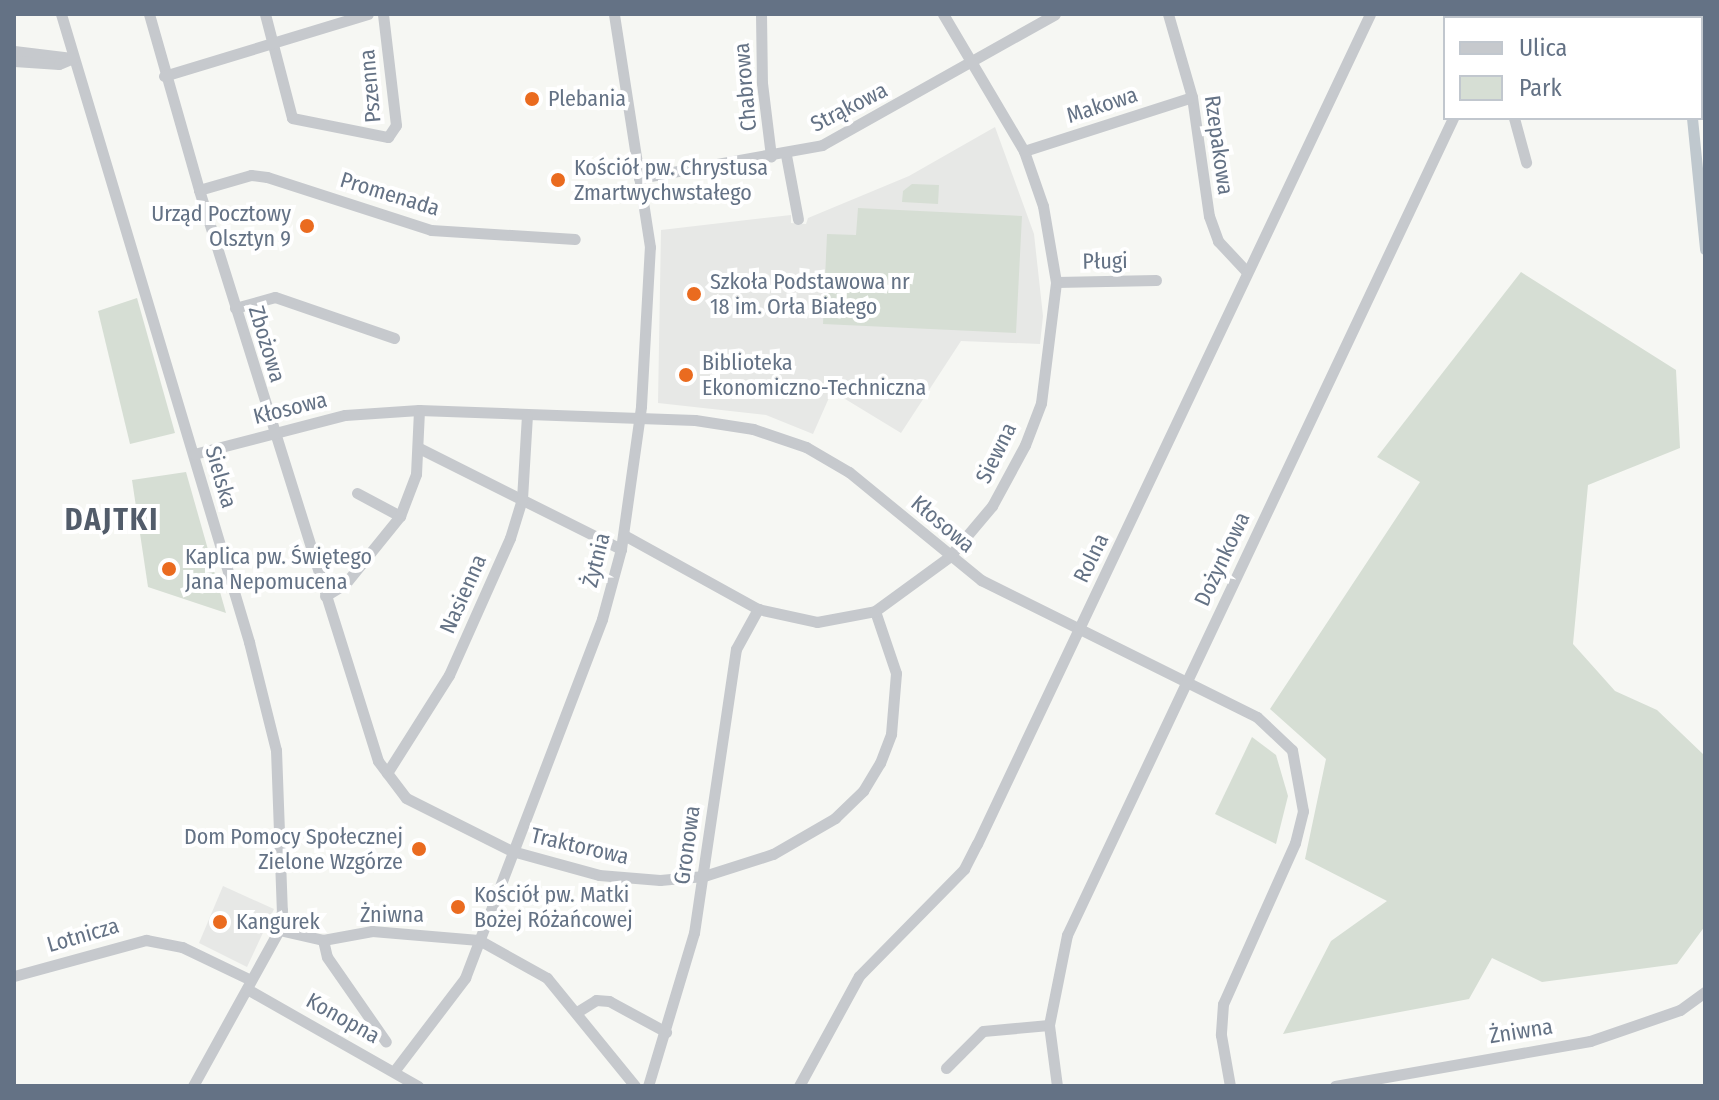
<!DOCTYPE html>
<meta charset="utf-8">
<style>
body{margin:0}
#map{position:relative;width:1719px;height:1100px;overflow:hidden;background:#f6f7f3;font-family:"Fira Sans Condensed",sans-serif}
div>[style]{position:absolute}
.built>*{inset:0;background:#e7e8e6}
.green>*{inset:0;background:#d6ded4}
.canal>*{height:11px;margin:-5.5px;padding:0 5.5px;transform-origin:5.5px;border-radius:5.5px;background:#bfc8ce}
.street>*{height:11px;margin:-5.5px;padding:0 5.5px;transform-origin:5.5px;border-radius:5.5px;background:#c6c9cd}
.dots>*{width:22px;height:22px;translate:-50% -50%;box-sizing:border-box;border:4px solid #fff;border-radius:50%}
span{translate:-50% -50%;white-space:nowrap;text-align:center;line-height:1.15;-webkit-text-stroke:8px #fff;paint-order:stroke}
.street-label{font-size:22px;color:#647285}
.poi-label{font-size:22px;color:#647285}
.left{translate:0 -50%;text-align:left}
.right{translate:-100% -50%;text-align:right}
.district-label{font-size:30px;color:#525c6a;font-weight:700;letter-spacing:2px}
.frame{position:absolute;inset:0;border:16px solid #647285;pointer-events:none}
.legend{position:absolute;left:1443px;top:16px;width:260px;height:104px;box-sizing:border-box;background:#fff;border:2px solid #c1c7ce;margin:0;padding:10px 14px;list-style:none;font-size:24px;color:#647285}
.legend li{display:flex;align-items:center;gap:16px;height:40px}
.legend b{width:40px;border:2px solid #c1c7ce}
</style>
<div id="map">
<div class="built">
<div style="clip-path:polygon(995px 127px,1034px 234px,1043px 316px,1040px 344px,961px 341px,901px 433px,832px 391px,813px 434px,766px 415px,658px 403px,661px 230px,791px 215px,791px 223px,806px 224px,808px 218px,909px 176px)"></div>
<div style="clip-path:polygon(223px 886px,274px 909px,247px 967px,199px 943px)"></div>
</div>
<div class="green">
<div style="clip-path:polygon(912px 184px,939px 185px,938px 204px,902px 202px,903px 191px)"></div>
<div style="clip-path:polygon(858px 208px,1022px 216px,1016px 333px,823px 324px,827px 234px,856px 235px)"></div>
<div style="clip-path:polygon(1521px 272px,1676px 370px,1680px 448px,1588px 485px,1573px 644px,1615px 691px,1657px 710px,1705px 756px,1705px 926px,1677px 964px,1542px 982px,1492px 958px,1469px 999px,1283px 1034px,1331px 941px,1387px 901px,1305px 859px,1326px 759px,1270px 709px,1420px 482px,1377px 457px)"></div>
<div style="clip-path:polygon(137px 298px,175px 433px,130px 444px,98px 311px)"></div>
<div style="clip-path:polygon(186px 472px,226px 613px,148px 587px,132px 480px)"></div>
<div style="clip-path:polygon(1252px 737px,1276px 755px,1288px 796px,1276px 844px,1215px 814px)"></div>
</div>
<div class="canal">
<div style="left:1701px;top:49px;width:7px;rotate:-56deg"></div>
<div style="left:1692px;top:118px;width:132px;rotate:84.3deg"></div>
</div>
<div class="street">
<div style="left:61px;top:14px;width:656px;rotate:73.33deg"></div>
<div style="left:249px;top:642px;width:111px;rotate:76deg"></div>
<div style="left:276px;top:750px;width:160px;rotate:87.9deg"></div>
<div style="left:282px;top:910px;width:20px;rotate:99deg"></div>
<div style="left:279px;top:930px;width:178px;rotate:118.9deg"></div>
<div style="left:149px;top:14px;width:183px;rotate:74.1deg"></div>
<div style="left:199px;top:190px;width:598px;rotate:72.59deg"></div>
<div style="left:378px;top:761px;width:46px;rotate:52.9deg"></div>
<div style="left:406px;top:798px;width:119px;rotate:26.6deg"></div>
<div style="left:512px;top:851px;width:90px;rotate:15.4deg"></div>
<div style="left:599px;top:875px;width:61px;rotate:4.7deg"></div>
<div style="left:660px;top:880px;width:44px;rotate:-5.2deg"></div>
<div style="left:704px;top:876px;width:72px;rotate:-17.7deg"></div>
<div style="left:773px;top:854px;width:72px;rotate:-30.1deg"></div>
<div style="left:835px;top:818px;width:39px;rotate:-44deg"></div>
<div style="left:863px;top:791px;width:33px;rotate:-59deg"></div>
<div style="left:880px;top:763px;width:31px;rotate:-69deg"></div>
<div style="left:891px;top:734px;width:61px;rotate:-85.3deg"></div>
<div style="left:896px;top:673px;width:65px;rotate:-108.7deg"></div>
<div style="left:265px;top:14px;width:107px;rotate:75.4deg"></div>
<div style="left:292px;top:118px;width:98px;rotate:11.2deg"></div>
<div style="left:388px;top:137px;width:14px;rotate:-56deg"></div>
<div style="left:396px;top:125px;width:112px;rotate:-96.7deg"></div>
<div style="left:761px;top:14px;width:69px;rotate:89.2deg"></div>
<div style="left:762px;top:83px;width:74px;rotate:83deg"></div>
<div style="left:1168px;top:14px;width:86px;rotate:73.9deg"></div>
<div style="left:1192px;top:97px;width:120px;rotate:81.9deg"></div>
<div style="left:1209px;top:216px;width:27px;rotate:70deg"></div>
<div style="left:1218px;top:241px;width:42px;rotate:46.9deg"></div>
<div style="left:1469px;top:14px;width:6px;rotate:45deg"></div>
<div style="left:14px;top:51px;width:58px;rotate:6.9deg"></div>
<div style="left:14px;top:61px;width:45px;rotate:3.8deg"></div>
<div style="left:59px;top:64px;width:15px;rotate:-23deg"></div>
<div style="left:164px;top:76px;width:213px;rotate:-16.9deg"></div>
<div style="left:1514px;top:118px;width:46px;rotate:74.7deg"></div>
<div style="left:1024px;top:151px;width:176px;rotate:-17.8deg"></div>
<div style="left:786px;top:155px;width:65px;rotate:79.4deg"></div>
<div style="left:639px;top:178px;width:186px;rotate:-10.2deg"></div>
<div style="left:822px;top:145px;width:267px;rotate:-29.3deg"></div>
<div style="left:199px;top:190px;width:54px;rotate:-16.1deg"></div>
<div style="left:251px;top:175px;width:16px;rotate:7deg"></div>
<div style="left:267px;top:177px;width:172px;rotate:17.9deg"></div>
<div style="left:431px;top:230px;width:144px;rotate:3.6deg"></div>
<div style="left:1056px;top:282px;width:100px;rotate:-1.1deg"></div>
<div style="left:235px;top:308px;width:41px;rotate:-15.4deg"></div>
<div style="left:275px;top:297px;width:126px;rotate:19deg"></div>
<div style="left:419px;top:448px;width:226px;rotate:26.6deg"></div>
<div style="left:194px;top:454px;width:156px;rotate:-14.5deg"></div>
<div style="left:345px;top:415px;width:74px;rotate:-3.9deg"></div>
<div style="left:419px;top:410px;width:276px;rotate:2.1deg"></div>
<div style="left:695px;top:420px;width:59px;rotate:8.8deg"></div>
<div style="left:753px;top:429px;width:56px;rotate:18.8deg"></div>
<div style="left:806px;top:447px;width:50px;rotate:30.2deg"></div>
<div style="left:849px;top:472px;width:171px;rotate:39.3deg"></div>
<div style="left:981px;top:580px;width:308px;rotate:26.4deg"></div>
<div style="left:1257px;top:717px;width:48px;rotate:43.3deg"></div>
<div style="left:1292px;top:750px;width:62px;rotate:79.8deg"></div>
<div style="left:1303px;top:811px;width:33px;rotate:104deg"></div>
<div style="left:1295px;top:843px;width:176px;rotate:114.1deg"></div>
<div style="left:1223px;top:1004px;width:31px;rotate:94deg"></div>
<div style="left:1221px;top:1035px;width:52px;rotate:80deg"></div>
<div style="left:357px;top:493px;width:49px;rotate:28.1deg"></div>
<div style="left:624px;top:535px;width:153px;rotate:28.9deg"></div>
<div style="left:758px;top:609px;width:60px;rotate:12.4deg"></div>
<div style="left:817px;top:622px;width:59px;rotate:-10.7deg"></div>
<div style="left:875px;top:611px;width:92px;rotate:-36.1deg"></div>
<div style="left:949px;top:557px;width:67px;rotate:-49.9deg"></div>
<div style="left:992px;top:506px;width:69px;rotate:-61.6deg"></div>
<div style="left:1025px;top:445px;width:45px;rotate:-69.1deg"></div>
<div style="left:1041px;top:403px;width:122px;rotate:-82.9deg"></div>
<div style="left:1056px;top:282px;width:77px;rotate:-99.7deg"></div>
<div style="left:1043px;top:206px;width:58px;rotate:-109.1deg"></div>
<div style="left:1024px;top:151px;width:159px;rotate:-120.6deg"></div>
<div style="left:325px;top:596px;width:23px;rotate:-31deg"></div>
<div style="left:345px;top:584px;width:87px;rotate:-51deg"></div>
<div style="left:400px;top:516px;width:45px;rotate:-69.1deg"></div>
<div style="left:416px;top:474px;width:64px;rotate:-87.3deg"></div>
<div style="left:387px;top:773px;width:116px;rotate:-57.7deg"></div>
<div style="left:449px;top:675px;width:150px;rotate:-66deg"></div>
<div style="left:510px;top:538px;width:41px;rotate:-72.9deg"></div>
<div style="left:522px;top:499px;width:84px;rotate:-86.6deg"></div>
<div style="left:279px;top:930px;width:45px;rotate:12.8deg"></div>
<div style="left:323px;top:940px;width:50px;rotate:-10.4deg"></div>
<div style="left:372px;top:931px;width:107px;rotate:4.8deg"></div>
<div style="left:479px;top:940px;width:78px;rotate:29.2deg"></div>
<div style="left:547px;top:978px;width:139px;rotate:50.8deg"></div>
<div style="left:323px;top:940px;width:17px;rotate:77deg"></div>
<div style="left:327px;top:957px;width:103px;rotate:55.2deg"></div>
<div style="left:14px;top:976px;width:137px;rotate:-15.3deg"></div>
<div style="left:146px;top:940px;width:37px;rotate:11deg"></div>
<div style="left:182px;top:947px;width:76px;rotate:25.6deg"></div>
<div style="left:247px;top:989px;width:197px;rotate:29.6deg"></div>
<div style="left:577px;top:1012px;width:22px;rotate:-32deg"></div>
<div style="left:596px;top:1000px;width:13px;rotate:4deg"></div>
<div style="left:609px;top:1001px;width:65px;rotate:28.5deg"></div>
<div style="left:946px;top:1068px;width:52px;rotate:-45deg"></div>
<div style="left:983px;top:1031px;width:66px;rotate:-5.2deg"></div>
<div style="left:395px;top:1070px;width:116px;rotate:-52.7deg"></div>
<div style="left:465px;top:978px;width:384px;rotate:-69.1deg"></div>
<div style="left:602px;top:619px;width:73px;rotate:-74.8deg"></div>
<div style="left:621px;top:549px;width:144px;rotate:-82deg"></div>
<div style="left:641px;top:406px;width:159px;rotate:-86.8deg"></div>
<div style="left:650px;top:247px;width:236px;rotate:-98.8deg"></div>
<div style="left:648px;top:1086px;width:160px;rotate:-73.3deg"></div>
<div style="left:694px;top:933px;width:287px;rotate:-81.6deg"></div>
<div style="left:736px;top:649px;width:46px;rotate:-61.2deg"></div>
<div style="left:799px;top:1086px;width:125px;rotate:-61.4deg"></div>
<div style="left:859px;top:976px;width:150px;rotate:-45.5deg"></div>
<div style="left:964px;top:869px;width:28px;rotate:-63deg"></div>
<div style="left:977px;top:844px;width:918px;rotate:-64.66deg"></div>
<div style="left:1057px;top:1086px;width:62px;rotate:-97.5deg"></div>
<div style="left:1049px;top:1025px;width:92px;rotate:-78.7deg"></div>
<div style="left:1067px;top:935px;width:904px;rotate:-64.71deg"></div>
<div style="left:1335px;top:1086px;width:259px;rotate:-10deg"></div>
<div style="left:1590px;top:1041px;width:95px;rotate:-19deg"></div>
<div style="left:1680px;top:1010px;width:31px;rotate:-36deg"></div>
</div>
<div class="dots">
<div style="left:532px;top:99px;background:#ea6b1f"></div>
<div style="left:558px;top:180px;background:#ea6b1f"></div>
<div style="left:307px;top:226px;background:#ea6b1f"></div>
<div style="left:694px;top:294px;background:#ea6b1f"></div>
<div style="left:686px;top:375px;background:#ea6b1f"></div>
<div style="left:169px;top:569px;background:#ea6b1f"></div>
<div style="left:419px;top:849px;background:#ea6b1f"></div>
<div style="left:458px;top:907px;background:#ea6b1f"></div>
<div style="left:220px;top:922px;background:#ea6b1f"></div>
</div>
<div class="street-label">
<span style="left:370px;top:86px;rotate:-95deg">Pszenna</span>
<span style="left:745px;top:87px;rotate:-95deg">Chabrowa</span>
<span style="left:1102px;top:105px;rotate:-18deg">Makowa</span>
<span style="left:849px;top:107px;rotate:-27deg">Strąkowa</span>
<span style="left:1219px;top:145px;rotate:82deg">Rzepakowa</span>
<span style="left:390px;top:194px;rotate:17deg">Promenada</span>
<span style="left:1105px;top:261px;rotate:-1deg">Pługi</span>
<span style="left:267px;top:344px;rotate:73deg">Zbożowa</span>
<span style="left:290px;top:408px;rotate:-14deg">Kłosowa</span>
<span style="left:996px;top:453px;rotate:-64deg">Siewna</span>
<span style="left:221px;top:477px;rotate:74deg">Sielska</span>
<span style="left:943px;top:524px;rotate:40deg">Kłosowa</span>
<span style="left:1091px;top:558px;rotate:-64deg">Rolna</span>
<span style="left:1222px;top:559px;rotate:-65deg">Dożynkowa</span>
<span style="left:596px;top:560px;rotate:-76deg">Żytnia</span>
<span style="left:463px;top:594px;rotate:-66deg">Nasienna</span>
<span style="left:687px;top:845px;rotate:-82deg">Gronowa</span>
<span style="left:580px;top:846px;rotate:13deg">Traktorowa</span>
<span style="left:392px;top:915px">Żniwna</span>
<span style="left:83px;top:935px;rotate:-16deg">Lotnicza</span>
<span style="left:343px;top:1018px;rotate:29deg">Konopna</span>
<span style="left:1521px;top:1031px;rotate:-9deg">Żniwna</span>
</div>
<div class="poi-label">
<span class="left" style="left:548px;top:99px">Plebania</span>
<span class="left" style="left:574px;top:180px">Kościół pw. Chrystusa<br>Zmartwychwstałego</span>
<span class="right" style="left:291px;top:226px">Urząd Pocztowy<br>Olsztyn 9</span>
<span class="left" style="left:710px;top:294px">Szkoła Podstawowa nr<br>18 im. Orła Białego</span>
<span class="left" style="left:702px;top:375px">Biblioteka<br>Ekonomiczno-Techniczna</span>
<span class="left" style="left:185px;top:569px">Kaplica pw. Świętego<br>Jana Nepomucena</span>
<span class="right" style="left:403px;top:849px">Dom Pomocy Społecznej<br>Zielone Wzgórze</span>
<span class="left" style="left:474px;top:907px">Kościół pw. Matki<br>Bożej Różańcowej</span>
<span class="left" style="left:236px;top:922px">Kangurek</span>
</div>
<div class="district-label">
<span style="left:112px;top:520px">DAJTKI</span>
</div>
<div class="frame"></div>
<ul class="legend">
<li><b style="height:10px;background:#c6c9cd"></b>Ulica</li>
<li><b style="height:22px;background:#d6ded4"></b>Park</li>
</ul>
</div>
